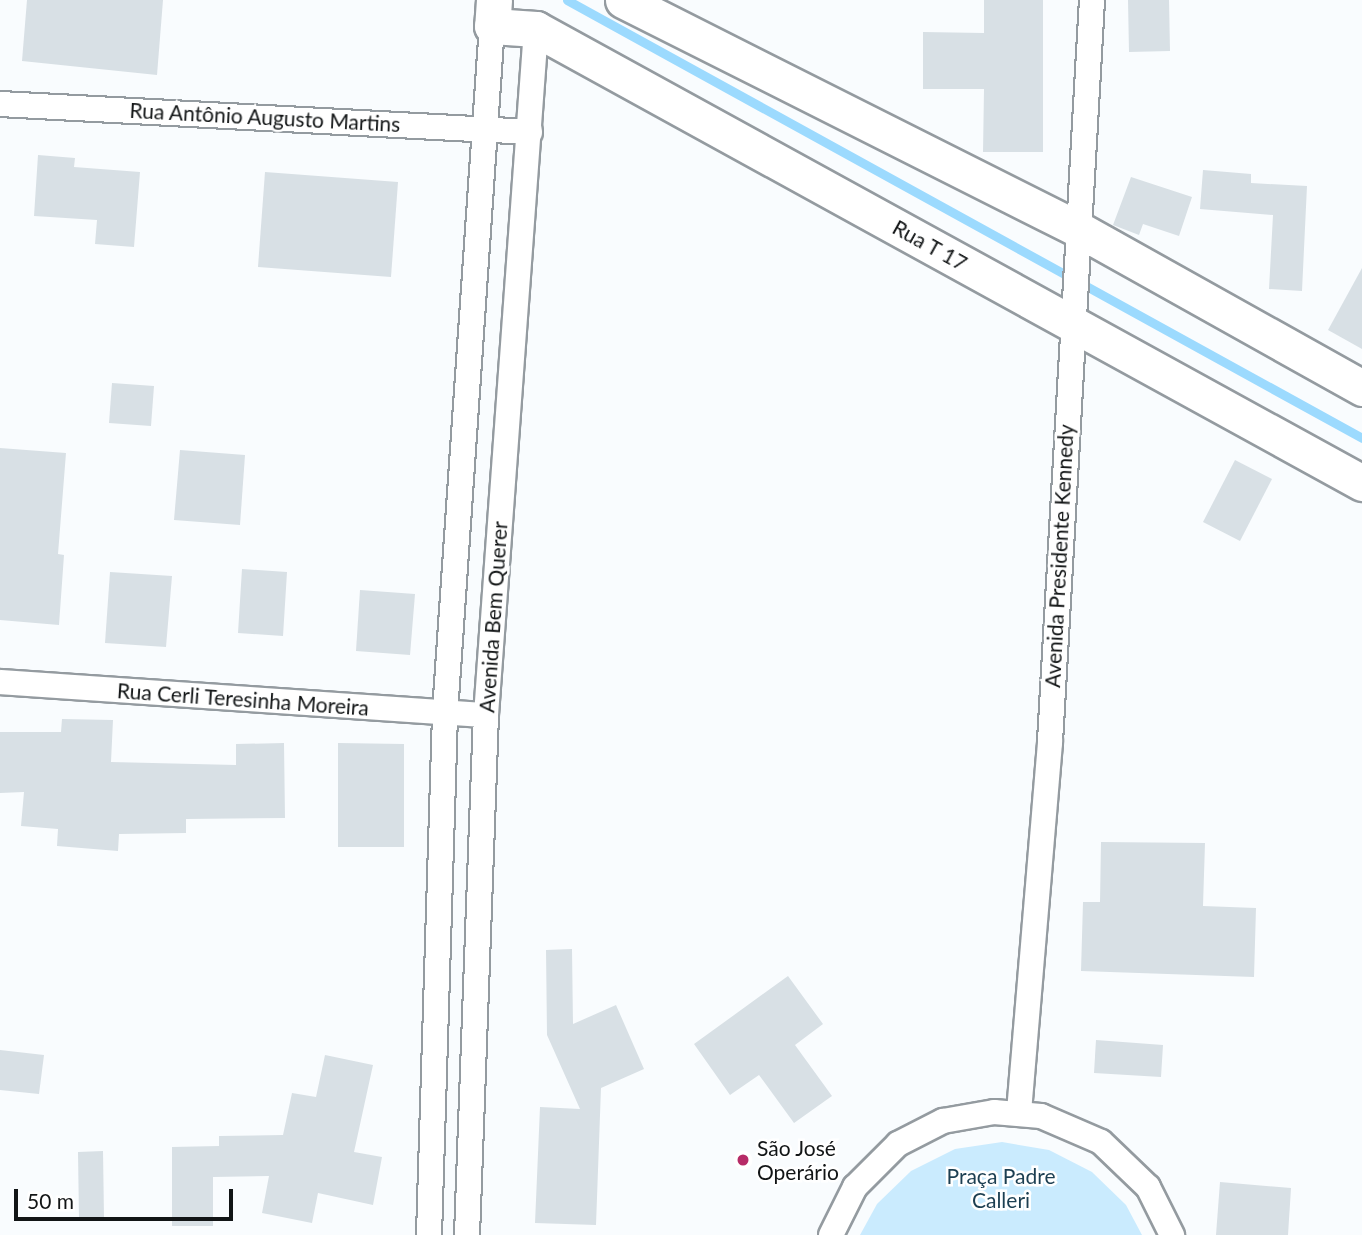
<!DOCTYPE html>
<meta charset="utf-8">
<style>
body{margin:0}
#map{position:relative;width:1362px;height:1235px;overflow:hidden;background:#f9fcfe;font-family:Lato,sans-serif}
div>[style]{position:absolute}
.green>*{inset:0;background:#caebfe}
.stream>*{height:9px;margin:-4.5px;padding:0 4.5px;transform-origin:4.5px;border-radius:4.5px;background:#9cdafe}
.building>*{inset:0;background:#d8e0e5}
.roads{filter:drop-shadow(2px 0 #949ba0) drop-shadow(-2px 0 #949ba0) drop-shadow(0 2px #949ba0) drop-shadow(0 -2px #949ba0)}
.street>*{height:24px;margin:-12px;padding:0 12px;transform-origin:12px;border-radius:12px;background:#fff}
.secondary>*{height:35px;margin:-17.5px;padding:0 17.5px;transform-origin:17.5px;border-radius:17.5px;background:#fff}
.dots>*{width:19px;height:19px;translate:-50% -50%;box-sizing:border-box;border:4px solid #fff;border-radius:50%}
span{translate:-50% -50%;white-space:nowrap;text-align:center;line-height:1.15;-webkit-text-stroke:5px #fff;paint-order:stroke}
.street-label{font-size:21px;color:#121516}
.poi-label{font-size:21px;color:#121516}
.left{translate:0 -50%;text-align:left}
.park-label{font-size:21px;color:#1c3f52}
.scale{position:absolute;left:14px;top:1189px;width:219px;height:32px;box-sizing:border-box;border:4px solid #121516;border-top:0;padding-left:9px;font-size:21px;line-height:24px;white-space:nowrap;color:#121516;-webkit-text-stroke:5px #fff;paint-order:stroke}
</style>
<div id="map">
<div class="green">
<div style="clip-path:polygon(1002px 1142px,1049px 1150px,1092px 1172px,1126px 1205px,1142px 1235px,860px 1235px,877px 1204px,911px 1171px,955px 1149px)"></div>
</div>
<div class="stream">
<div style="left:567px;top:0;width:908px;rotate:28.85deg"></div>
</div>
<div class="building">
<div style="clip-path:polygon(27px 0,163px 0,157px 75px,22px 61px)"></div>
<div style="clip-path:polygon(984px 0,1043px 0,1043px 152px,983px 152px,984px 89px,923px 89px,923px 32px,984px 33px)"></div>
<div style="clip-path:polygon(1128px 0,1169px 0,1170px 51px,1129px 52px)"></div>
<div style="clip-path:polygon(38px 155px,75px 158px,74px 167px,140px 172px,134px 247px,95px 244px,97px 220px,34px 216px)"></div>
<div style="clip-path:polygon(1203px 170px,1251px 174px,1251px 183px,1307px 186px,1302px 291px,1269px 289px,1273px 215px,1200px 209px)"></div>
<div style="clip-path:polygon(265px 172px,398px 182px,391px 277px,258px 267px)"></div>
<div style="clip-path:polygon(1131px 177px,1192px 197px,1179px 236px,1143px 224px,1139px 235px,1113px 225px)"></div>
<div style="clip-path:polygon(1362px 268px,1362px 349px,1328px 330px)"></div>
<div style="clip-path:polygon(112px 383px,154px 386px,151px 426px,109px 423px)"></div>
<div style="clip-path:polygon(0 448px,66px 453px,58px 554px,64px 555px,59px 625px,0 620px)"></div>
<div style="clip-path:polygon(180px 450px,245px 455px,240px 525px,174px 520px)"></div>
<div style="clip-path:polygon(1235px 460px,1272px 479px,1240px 541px,1203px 522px)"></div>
<div style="clip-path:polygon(242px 569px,287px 572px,283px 636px,238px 633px)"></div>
<div style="clip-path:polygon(110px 572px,172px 576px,166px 647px,105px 643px)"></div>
<div style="clip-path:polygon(360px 590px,415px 594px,410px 655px,356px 651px)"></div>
<div style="clip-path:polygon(62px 719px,113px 720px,111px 762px,236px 765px,236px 744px,284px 743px,285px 818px,186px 819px,186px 833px,119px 834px,118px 851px,57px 846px,58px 829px,21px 826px,24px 792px,0 793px,0 732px,61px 732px)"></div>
<div style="clip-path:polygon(338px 743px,404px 744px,404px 847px,338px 847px)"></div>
<div style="clip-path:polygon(1101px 842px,1205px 843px,1203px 906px,1256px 908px,1254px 977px,1081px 971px,1083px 902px,1100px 902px)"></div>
<div style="clip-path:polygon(572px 949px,573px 1024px,616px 1005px,644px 1069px,601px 1088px,596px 1225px,535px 1223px,540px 1107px,580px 1109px,547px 1035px,546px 950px)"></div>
<div style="clip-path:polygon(788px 976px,823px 1024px,795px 1045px,832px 1096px,794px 1123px,759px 1075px,730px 1095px,694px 1044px)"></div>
<div style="clip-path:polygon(1096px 1040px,1163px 1045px,1161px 1077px,1094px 1073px)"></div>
<div style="clip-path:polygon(0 1050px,44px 1055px,39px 1094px,0 1090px)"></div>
<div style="clip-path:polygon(325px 1055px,373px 1065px,354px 1152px,382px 1157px,373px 1205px,318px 1193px,312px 1223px,262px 1213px,269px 1176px,213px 1177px,213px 1226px,172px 1226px,172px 1147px,219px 1146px,219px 1136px,283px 1135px,292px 1093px,316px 1097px)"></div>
<div style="clip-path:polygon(103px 1151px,104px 1218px,79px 1219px,78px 1152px)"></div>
<div style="clip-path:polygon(1220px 1182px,1291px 1188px,1288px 1235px,1216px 1235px)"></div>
</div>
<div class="roads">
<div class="street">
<div style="left:0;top:104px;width:531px;rotate:3.02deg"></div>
<div style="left:0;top:682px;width:487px;rotate:3.9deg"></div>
<div style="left:1019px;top:1112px;width:371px;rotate:-85.2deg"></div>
<div style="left:1050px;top:742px;width:743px;rotate:-86.76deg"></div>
<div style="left:429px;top:1235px;width:522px;rotate:-88.24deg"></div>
<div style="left:445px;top:713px;width:689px;rotate:-86.09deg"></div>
<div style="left:467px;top:1235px;width:520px;rotate:-87.91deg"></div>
<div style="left:486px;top:715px;width:688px;rotate:-85.83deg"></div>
<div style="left:831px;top:1235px;width:54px;rotate:-63.4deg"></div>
<div style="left:855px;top:1187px;width:61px;rotate:-45deg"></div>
<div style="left:898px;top:1144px;width:51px;rotate:-27.1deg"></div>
<div style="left:943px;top:1121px;width:52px;rotate:-10deg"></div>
<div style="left:994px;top:1112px;width:47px;rotate:4.9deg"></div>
<div style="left:1041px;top:1116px;width:65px;rotate:23.4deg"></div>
<div style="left:1101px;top:1142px;width:65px;rotate:43.8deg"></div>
<div style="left:1148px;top:1187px;width:54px;rotate:63.4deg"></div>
</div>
<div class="secondary">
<div style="left:494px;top:0;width:26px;rotate:94deg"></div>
<div style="left:492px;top:26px;width:44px;rotate:3.9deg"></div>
<div style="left:536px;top:29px;width:943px;rotate:28.79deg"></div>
<div style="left:623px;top:0;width:507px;rotate:26.72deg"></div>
<div style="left:1076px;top:228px;width:328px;rotate:29.2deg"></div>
</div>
</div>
<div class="dots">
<div style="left:743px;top:1160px;background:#b62b67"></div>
</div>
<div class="street-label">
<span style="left:265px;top:117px;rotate:3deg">Rua Antônio Augusto Martins</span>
<span style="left:930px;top:245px;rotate:29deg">Rua T 17</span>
<span style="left:1059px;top:556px;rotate:-87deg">Avenida Presidente Kennedy</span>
<span style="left:493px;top:617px;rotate:-86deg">Avenida Bem Querer</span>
<span style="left:243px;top:699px;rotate:4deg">Rua Cerli Teresinha Moreira</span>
</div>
<div class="poi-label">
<span class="left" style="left:757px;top:1160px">São José<br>Operário</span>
</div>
<div class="park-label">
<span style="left:1001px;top:1188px">Praça Padre<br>Calleri</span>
</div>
<div class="scale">50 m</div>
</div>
